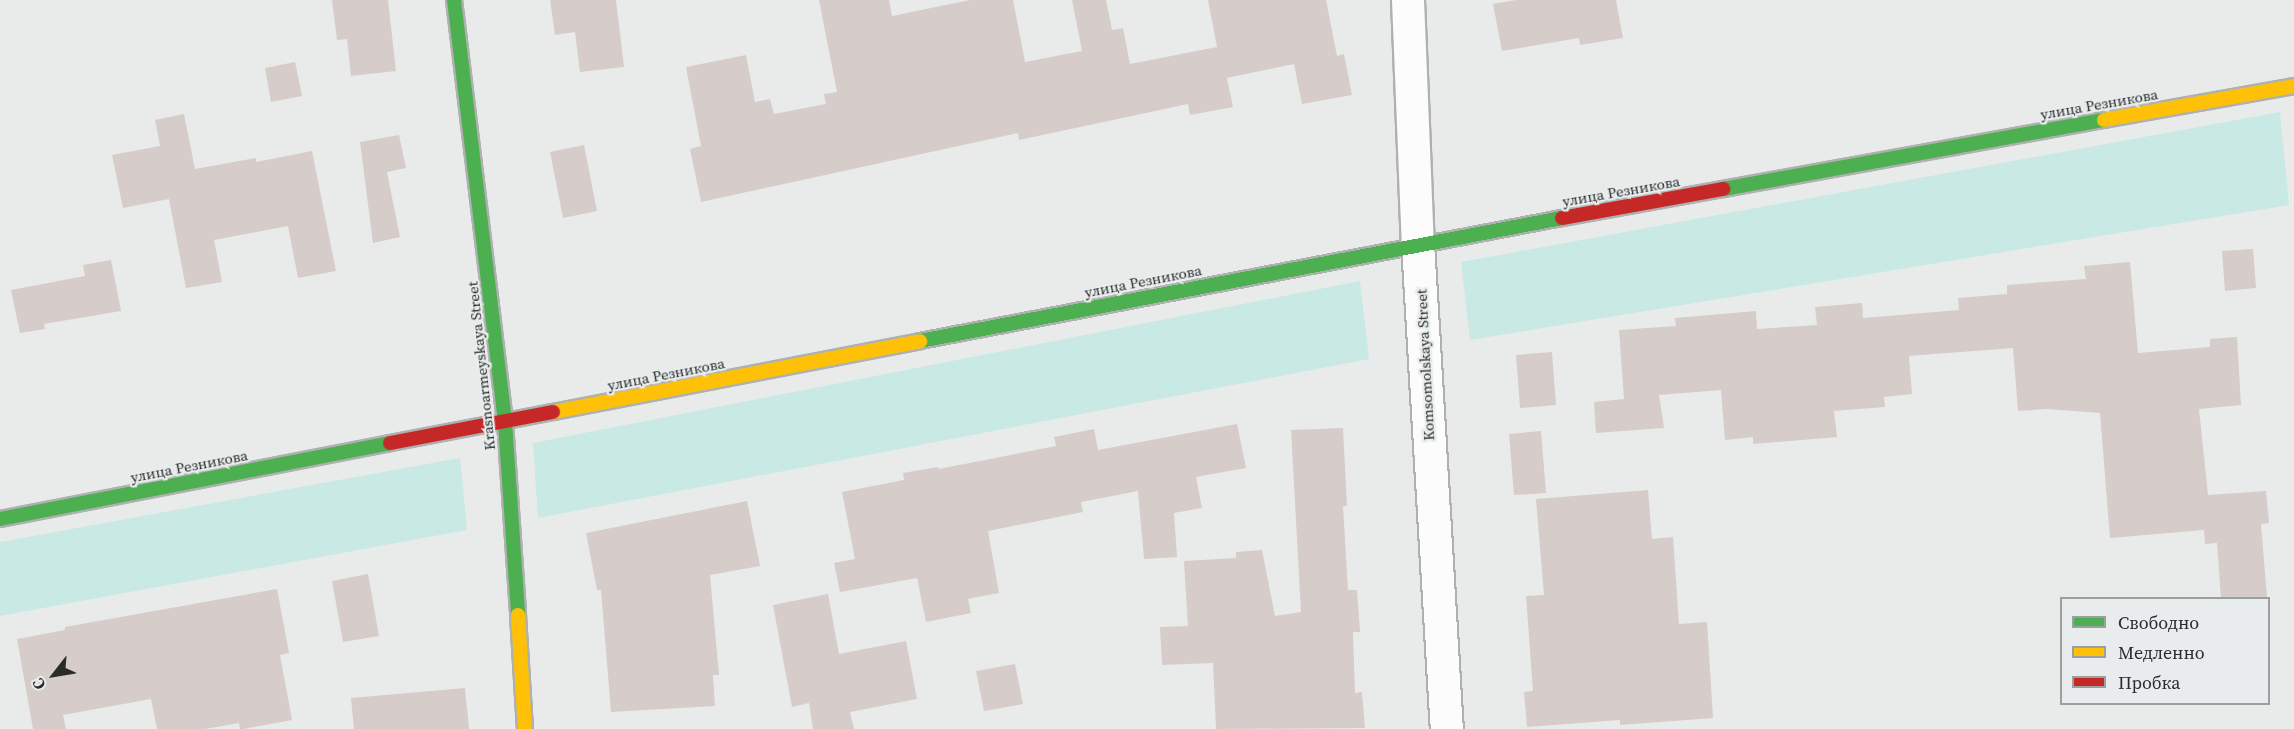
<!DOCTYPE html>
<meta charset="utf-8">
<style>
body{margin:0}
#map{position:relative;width:2294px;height:729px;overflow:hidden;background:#e9ebeb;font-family:"Source Serif 4",serif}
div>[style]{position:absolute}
.green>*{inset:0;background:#c9e9e4}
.building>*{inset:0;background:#d6ccc9}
.roads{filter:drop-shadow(2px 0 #afb1b1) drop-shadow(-2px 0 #afb1b1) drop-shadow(0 2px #afb1b1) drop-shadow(0 -2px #afb1b1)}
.street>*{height:32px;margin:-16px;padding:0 16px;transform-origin:16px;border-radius:16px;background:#fcfcfc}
.fast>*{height:14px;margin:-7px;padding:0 7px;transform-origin:7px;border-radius:7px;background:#4caf50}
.slow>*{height:14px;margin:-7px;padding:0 7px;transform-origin:7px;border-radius:7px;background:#ffc107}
.jam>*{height:14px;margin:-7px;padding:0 7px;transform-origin:7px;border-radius:7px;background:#c62828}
span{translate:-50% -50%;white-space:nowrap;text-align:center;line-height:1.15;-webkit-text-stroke:4.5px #e8ecec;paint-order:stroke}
.street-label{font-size:15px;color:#2a2b2b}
.legend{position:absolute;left:2060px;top:597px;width:210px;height:108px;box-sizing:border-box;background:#e8ecec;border:2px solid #9c9f9f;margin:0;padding:8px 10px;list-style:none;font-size:18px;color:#2a2b2b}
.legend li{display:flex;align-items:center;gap:12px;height:30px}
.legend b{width:30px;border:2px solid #9c9f9f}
.north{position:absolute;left:24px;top:645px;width:60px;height:60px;-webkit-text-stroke:4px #e8ecec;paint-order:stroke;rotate:239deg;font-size:16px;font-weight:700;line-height:24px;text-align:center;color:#2a2b2b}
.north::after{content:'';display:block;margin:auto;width:21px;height:27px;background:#2a2b2b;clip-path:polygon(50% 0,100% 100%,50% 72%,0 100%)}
</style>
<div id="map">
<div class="green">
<div style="clip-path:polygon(2280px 112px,2289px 205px,1470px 340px,1461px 262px)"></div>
<div style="clip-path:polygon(1360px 281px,1369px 359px,538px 518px,533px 443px)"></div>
<div style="clip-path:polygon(460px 458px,467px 530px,0 616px,0 542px)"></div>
</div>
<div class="building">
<div style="clip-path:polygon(332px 0,388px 0,396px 71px,351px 76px,347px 39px,337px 40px)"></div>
<div style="clip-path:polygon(550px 0,616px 0,624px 67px,580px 72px,575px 32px,555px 35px)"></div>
<div style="clip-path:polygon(819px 0,889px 0,892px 16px,970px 0,1013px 0,1025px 62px,1082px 51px,1072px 0,1106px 0,1112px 30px,1123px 28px,1130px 64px,1217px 47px,1208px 0,1326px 0,1337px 56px,1344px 54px,1352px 95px,1302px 104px,1294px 64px,1227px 78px,1233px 107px,1190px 115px,1188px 104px,1019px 140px,1018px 133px,701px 202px,690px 149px,701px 146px,686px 67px,746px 55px,755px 102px,770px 99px,774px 114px,826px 104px,824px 94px,837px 92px)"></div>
<div style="clip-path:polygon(1516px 0,1616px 0,1623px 38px,1580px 45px,1579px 38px,1502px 51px,1493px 4px)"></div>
<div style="clip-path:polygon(295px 62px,302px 96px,271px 102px,265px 68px)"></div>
<div style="clip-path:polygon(184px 114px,195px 169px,256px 158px,256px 162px,312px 151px,336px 271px,298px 278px,288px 226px,214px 240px,222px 282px,186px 288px,169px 199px,123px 208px,112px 155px,160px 146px,155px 120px)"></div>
<div style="clip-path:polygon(399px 135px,406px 168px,387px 172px,400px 237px,373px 243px,360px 142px)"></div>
<div style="clip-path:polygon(584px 145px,597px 211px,563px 218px,550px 152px)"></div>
<div style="clip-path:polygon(2253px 249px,2256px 288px,2225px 291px,2222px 251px)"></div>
<div style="clip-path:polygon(111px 260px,121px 311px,44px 324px,45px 329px,20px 333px,11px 290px,85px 276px,83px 265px)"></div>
<div style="clip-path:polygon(2130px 262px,2138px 353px,2210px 347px,2210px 339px,2237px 337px,2241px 405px,2199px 409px,2208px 495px,2266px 491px,2269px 523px,2261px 524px,2267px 597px,2221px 598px,2217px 543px,2205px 544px,2204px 530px,2110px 538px,2100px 413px,2047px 409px,2018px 411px,2013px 348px,1909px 356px,1912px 394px,1884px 397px,1885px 407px,1834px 411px,1837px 437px,1753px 444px,1753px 437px,1725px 440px,1721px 390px,1659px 395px,1664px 428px,1596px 433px,1594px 402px,1624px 399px,1619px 330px,1676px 326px,1675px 318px,1756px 311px,1757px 329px,1817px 325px,1815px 307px,1862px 303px,1863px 318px,1959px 310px,1958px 298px,2007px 294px,2007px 285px,2086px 279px,2084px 266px)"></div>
<div style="clip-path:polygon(1552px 352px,1556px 405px,1520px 408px,1516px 355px)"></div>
<div style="clip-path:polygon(1237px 424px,1246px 468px,1196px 477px,1202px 508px,1174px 513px,1177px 557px,1144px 559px,1138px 491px,1081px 502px,1083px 512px,988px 531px,999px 593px,968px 599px,971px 613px,926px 622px,917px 578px,840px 592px,834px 563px,855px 559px,842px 492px,904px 480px,903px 473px,938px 467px,939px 469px,1056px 446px,1054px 437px,1094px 429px,1098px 450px)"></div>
<div style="clip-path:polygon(1343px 428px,1347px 506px,1343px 506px,1348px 590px,1357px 590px,1360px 632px,1353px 632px,1355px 693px,1362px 692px,1365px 728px,1216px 729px,1213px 663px,1162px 665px,1160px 627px,1188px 626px,1184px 561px,1236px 558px,1236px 552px,1262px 550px,1275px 616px,1301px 612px,1291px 430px)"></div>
<div style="clip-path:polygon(1541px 431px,1546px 493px,1514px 495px,1509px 434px)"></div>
<div style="clip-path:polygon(1648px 490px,1652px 539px,1673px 537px,1679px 624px,1707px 622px,1713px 718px,1620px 725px,1620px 720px,1527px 727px,1524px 692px,1533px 691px,1526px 596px,1544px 595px,1536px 499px)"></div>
<div style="clip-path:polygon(747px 501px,760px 566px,710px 575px,719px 675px,713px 675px,715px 706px,611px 712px,601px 590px,597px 590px,586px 533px)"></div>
<div style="clip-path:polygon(368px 574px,379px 636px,343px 642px,332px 581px)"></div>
<div style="clip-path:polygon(277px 589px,289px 653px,280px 655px,292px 720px,243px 729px,240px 729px,239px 723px,205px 729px,157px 729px,151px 699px,63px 715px,66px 729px,33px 729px,17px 639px,65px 630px,65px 627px)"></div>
<div style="clip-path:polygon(828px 594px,839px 654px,906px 641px,917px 699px,850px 712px,854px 729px,813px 729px,809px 703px,792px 707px,773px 605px)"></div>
<div style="clip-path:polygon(1015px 664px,1023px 704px,984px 711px,976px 671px)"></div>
<div style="clip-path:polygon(465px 688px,469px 729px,354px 729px,351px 698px)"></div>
</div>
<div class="roads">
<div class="street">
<div style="left:1408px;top:0;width:244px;rotate:87.7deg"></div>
<div style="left:1418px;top:244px;width:486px;rotate:86.6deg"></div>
</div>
<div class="fast">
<div style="left:454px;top:0;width:425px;rotate:83.1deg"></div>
<div style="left:505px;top:422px;width:193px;rotate:86.1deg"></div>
<div style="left:1723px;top:189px;width:387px;rotate:-10.3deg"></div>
<div style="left:920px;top:341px;width:654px;rotate:-10.85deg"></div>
<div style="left:0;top:519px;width:397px;rotate:-11deg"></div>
</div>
<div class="slow">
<div style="left:2104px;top:120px;width:193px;rotate:-10.1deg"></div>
<div style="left:553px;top:412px;width:374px;rotate:-10.9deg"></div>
<div style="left:518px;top:615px;width:114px;rotate:86.5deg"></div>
</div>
<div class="jam">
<div style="left:1562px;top:218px;width:164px;rotate:-10.2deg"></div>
<div style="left:390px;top:443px;width:166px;rotate:-10.8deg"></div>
</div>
</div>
<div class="street-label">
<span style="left:2099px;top:104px;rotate:-10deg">улица Резникова</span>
<span style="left:1621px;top:191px;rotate:-10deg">улица Резникова</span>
<span style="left:1143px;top:281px;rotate:-11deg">улица Резникова</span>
<span style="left:1425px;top:365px;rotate:-93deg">Komsomolskaya Street</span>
<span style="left:481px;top:366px;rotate:-96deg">Krasnoarmeyskaya Street</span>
<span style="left:666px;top:374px;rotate:-11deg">улица Резникова</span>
<span style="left:189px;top:466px;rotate:-11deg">улица Резникова</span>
</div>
<ul class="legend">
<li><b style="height:8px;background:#4caf50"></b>Свободно</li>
<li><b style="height:8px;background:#ffc107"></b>Медленно</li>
<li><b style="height:8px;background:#c62828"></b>Пробка</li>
</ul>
<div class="north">С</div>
</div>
